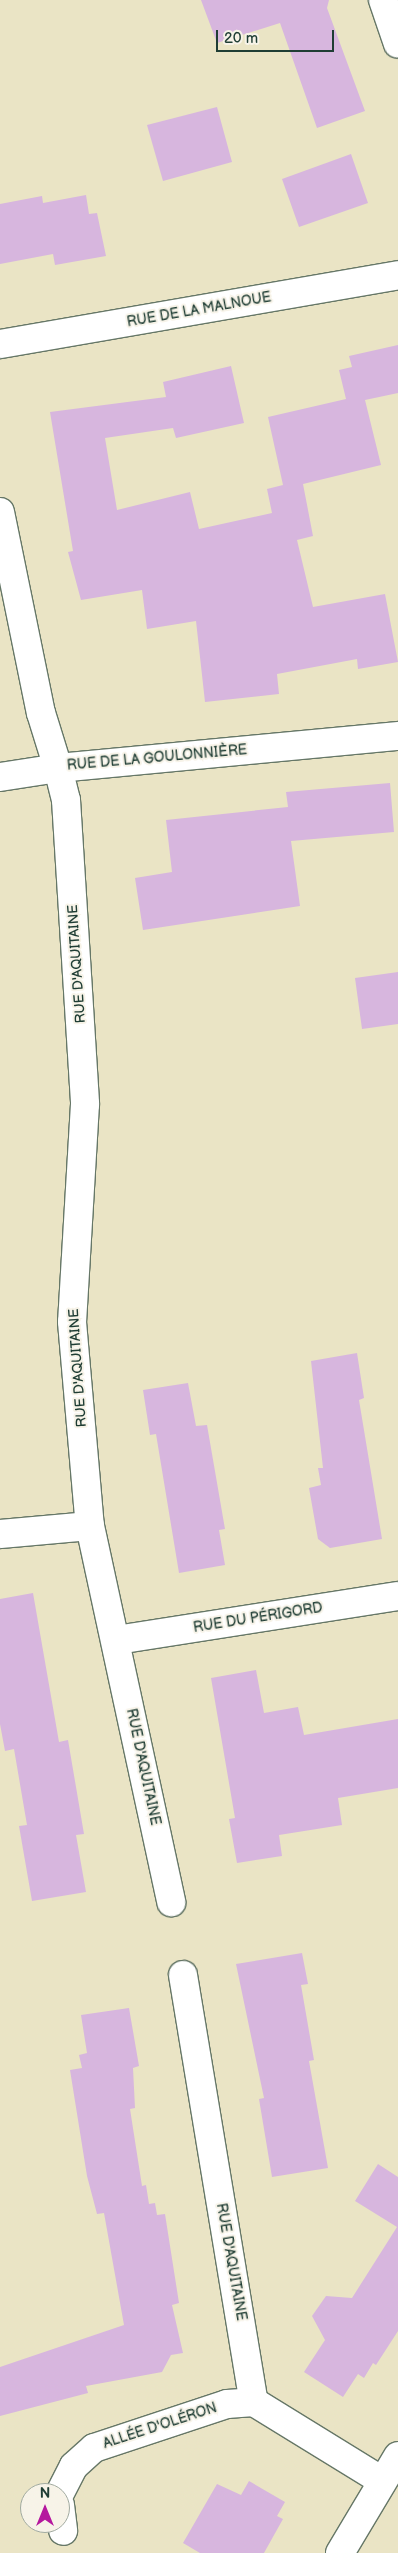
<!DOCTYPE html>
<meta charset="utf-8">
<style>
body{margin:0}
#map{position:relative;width:398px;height:2553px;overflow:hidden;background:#eae4c5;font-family:"Balsamiq Sans",sans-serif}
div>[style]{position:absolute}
.building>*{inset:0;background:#d7b6de}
.roads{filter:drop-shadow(1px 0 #667767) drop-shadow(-1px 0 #667767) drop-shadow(0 1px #667767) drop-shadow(0 -1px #667767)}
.minor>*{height:28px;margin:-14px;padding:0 14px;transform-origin:14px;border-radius:14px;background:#fff}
span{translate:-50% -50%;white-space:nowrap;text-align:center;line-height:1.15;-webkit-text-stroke:4px #f7f3e8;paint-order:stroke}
.street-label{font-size:14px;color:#1f3d34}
.north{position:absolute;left:20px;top:2483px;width:50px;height:50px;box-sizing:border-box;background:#f7f3e8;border:1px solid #a1aaa0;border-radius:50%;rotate:0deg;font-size:14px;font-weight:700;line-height:20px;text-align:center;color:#1f3d34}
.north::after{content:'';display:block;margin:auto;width:18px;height:22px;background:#b5179e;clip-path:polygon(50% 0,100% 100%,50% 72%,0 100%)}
.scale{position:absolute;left:216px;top:30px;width:118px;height:22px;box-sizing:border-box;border:2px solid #1f3d34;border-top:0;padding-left:6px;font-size:15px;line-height:18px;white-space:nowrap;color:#1f3d34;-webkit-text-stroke:4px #f7f3e8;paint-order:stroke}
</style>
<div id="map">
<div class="building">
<div style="clip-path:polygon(201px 0,329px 0,327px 8px,365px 111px,317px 128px,280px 23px,217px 43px)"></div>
<div style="clip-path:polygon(217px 107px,232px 162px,163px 181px,147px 125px)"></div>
<div style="clip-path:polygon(351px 154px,368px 203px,299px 227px,282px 179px)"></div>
<div style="clip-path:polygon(86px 195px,89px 214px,97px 213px,106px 256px,55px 265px,53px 254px,0 264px,0 204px,42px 196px,43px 203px)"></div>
<div style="clip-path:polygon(398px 345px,398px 393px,365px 400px,381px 465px,303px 484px,313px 536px,297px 540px,313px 607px,385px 594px,398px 662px,358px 669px,357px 659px,277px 674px,279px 694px,205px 702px,196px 621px,147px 629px,142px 590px,81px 600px,68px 552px,73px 551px,50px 412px,166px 397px,163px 382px,231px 366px,244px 423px,176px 438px,173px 428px,105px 438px,117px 510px,190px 492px,199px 529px,272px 513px,267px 489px,283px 485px,268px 417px,346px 399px,339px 370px,352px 367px,349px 356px)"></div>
<div style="clip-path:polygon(390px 783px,394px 832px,291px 841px,300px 906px,143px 930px,135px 878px,172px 872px,166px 820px,288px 807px,286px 792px)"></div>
<div style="clip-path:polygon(398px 972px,398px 1024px,362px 1029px,355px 978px)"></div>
<div style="clip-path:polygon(357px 1353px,364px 1398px,359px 1400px,382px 1539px,330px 1548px,318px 1539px,309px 1488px,321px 1485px,318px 1468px,323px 1468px,311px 1361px)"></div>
<div style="clip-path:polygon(188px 1383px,196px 1426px,207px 1425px,225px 1529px,219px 1530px,225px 1565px,179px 1573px,156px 1434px,150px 1435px,143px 1390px)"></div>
<div style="clip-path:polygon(33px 1593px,59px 1742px,68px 1740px,84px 1834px,76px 1835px,86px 1892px,32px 1901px,19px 1826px,27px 1825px,14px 1749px,5px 1751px,0 1724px,0 1599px)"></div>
<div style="clip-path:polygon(256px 1670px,264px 1713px,298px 1707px,304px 1735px,398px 1719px,398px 1788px,338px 1798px,342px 1825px,279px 1835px,282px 1856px,237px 1863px,229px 1819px,235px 1818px,211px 1678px)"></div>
<div style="clip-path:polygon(302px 1953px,308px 1984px,301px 1985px,314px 2060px,309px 2061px,328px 2168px,272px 2177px,259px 2099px,264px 2098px,236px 1964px)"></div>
<div style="clip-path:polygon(129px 2008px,139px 2066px,133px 2068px,135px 2108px,130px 2109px,142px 2186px,146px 2185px,149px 2204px,155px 2203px,157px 2215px,165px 2214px,179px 2303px,172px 2305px,183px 2353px,171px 2355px,162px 2372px,86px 2386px,88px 2393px,0 2416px,0 2367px,124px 2325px,104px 2213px,97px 2214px,87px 2176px,70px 2070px,82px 2068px,79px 2055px,87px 2053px,81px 2015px)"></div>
<div style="clip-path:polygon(378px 2164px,398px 2177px,398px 2331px,376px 2365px,373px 2363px,364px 2378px,358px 2374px,343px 2397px,304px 2372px,325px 2340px,312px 2316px,326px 2296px,352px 2298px,397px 2227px,355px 2201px)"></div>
<div style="clip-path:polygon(249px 2481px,285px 2502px,277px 2516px,283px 2519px,264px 2553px,200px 2553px,183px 2543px,217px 2484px,241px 2495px)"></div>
</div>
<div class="roads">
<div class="minor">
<div style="left:383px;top:0;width:46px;rotate:71.2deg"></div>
<div style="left:0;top:344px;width:404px;rotate:-9.8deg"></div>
<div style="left:0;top:512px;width:205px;rotate:78.5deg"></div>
<div style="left:41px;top:713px;width:58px;rotate:72.8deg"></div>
<div style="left:58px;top:768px;width:342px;rotate:-5.4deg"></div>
<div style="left:0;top:777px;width:59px;rotate:-8.8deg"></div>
<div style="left:58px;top:768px;width:33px;rotate:76deg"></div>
<div style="left:66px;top:800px;width:305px;rotate:86.4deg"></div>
<div style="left:85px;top:1104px;width:218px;rotate:93.4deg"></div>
<div style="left:72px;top:1322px;width:205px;rotate:85deg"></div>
<div style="left:90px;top:1526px;width:385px;rotate:77.8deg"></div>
<div style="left:0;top:1534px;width:90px;rotate:-5.1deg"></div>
<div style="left:117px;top:1640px;width:284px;rotate:-8.9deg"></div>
<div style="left:183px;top:1975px;width:433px;rotate:80.6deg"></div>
<div style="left:254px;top:2402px;width:149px;rotate:31.6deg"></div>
<div style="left:60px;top:2493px;width:30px;rotate:-63deg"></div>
<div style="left:74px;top:2466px;width:27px;rotate:-42deg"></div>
<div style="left:94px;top:2448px;width:140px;rotate:-18.3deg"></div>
<div style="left:227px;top:2404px;width:27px;rotate:-4deg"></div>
<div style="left:60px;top:2505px;width:26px;rotate:83deg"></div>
<div style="left:340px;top:2553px;width:113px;rotate:-59.1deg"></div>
</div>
</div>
<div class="street-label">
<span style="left:199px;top:310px;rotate:-10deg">RUE DE LA MALNOUE</span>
<span style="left:157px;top:758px;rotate:-5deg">RUE DE LA GOULONNIÈRE</span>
<span style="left:77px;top:964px;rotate:-94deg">RUE D'AQUITAINE</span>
<span style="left:78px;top:1368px;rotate:-94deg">RUE D'AQUITAINE</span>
<span style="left:258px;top:1618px;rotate:-9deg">RUE DU PÉRIGORD</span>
<span style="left:143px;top:1767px;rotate:78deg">RUE D'AQUITAINE</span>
<span style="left:231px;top:2262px;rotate:80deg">RUE D'AQUITAINE</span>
<span style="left:160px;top:2426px;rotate:-18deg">ALLÉE D'OLÉRON</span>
</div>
<div class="north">N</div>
<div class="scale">20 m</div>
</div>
